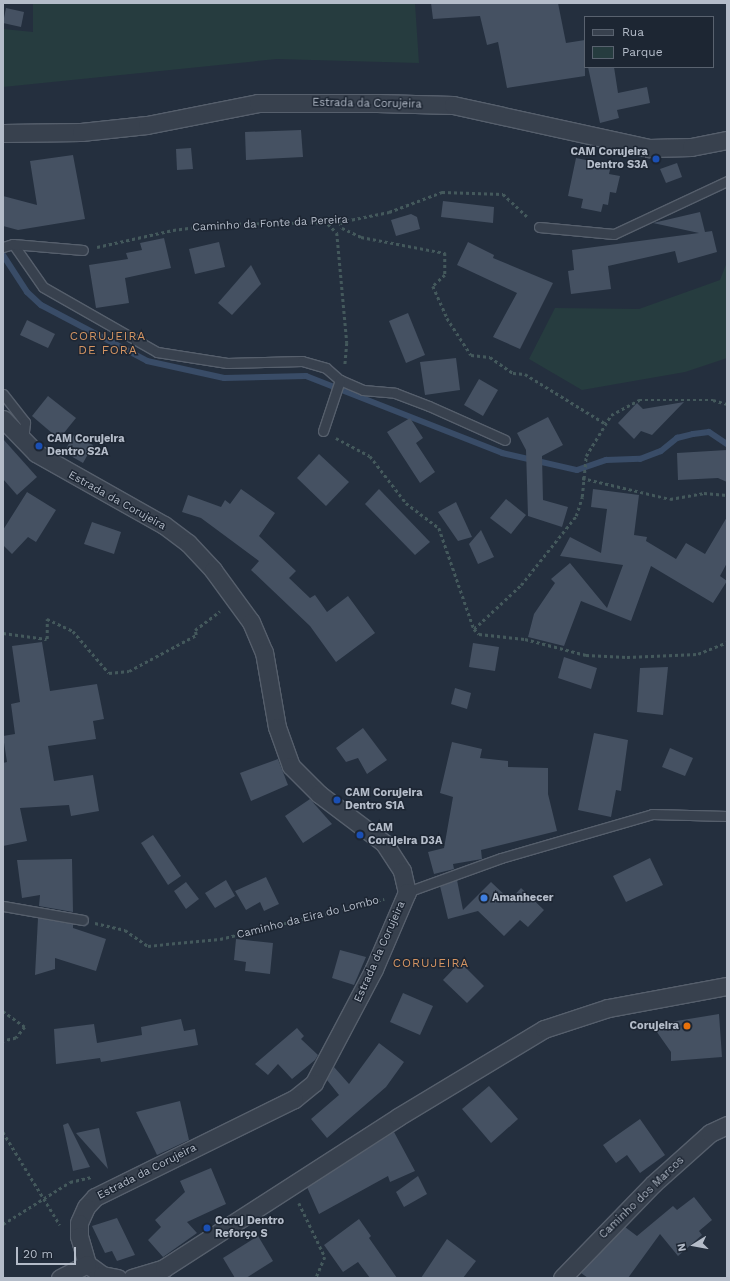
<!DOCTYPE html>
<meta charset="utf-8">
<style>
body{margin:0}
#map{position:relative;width:730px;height:1281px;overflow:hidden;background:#242f3e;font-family:"Work Sans",sans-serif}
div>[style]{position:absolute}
.green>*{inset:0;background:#263c3f}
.stream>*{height:6px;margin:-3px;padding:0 3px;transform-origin:3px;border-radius:3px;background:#394c67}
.building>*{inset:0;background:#455162}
.path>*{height:2.5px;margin-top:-1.25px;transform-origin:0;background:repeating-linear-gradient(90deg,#44595c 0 3px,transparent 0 6px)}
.roads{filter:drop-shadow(1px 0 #565f6c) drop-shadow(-1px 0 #565f6c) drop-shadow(0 1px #565f6c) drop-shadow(0 -1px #565f6c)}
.service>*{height:9px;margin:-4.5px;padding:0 4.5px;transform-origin:4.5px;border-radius:4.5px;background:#38414e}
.minor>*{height:17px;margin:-8.5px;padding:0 8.5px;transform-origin:8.5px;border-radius:8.5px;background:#38414e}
.dots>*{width:11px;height:11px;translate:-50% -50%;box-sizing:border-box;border:2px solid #1d2633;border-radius:50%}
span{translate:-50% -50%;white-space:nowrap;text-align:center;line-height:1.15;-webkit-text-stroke:3px #1d2633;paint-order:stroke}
.street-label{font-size:11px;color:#b4bcc9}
.poi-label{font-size:11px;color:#b4bcc9;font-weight:700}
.right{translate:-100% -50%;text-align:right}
.left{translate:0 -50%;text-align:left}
.neighbourhood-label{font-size:12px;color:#d59563;letter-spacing:1px}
.frame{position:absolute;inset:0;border:4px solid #b4bcc9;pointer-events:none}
.legend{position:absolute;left:584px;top:16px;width:130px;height:52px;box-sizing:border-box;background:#1d2633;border:1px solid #59626f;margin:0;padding:5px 7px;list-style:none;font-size:12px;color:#b4bcc9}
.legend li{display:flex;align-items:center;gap:8px;height:20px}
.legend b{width:20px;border:1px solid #59626f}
.north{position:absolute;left:674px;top:1225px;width:40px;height:40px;-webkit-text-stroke:3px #1d2633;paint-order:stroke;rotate:259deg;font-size:11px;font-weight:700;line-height:16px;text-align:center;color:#b4bcc9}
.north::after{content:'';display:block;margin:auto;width:14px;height:18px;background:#b4bcc9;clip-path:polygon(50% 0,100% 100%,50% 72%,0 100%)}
.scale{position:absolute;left:16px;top:1247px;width:60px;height:18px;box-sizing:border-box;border:2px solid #b4bcc9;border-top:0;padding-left:5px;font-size:12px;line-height:14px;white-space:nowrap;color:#b4bcc9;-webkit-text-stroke:3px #1d2633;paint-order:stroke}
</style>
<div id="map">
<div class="green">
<div style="clip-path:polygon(33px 3px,415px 3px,419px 63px,277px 59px,3px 87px,3px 29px,33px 32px)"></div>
<div style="clip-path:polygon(727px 262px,727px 358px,685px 372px,582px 390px,529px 359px,555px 308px,639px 309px,720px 280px)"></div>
</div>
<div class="stream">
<div style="left:3px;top:255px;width:44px;rotate:57deg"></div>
<div style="left:27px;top:292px;width:19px;rotate:43deg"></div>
<div style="left:41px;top:305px;width:120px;rotate:27.8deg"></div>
<div style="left:147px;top:361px;width:79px;rotate:12.4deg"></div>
<div style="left:224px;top:378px;width:82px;rotate:-1.4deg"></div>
<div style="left:306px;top:376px;width:211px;rotate:21.4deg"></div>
<div style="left:502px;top:453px;width:77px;rotate:12.8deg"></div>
<div style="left:577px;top:470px;width:31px;rotate:-19deg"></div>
<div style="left:606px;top:460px;width:34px;rotate:-2deg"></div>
<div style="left:640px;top:459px;width:22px;rotate:-21deg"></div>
<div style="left:661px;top:451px;width:21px;rotate:-39deg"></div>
<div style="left:677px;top:438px;width:16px;rotate:-14deg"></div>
<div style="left:693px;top:434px;width:16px;rotate:-7deg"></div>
<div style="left:709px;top:432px;width:22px;rotate:34deg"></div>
</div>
<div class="building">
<div style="clip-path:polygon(431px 3px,558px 3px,566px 43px,585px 40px,585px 76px,507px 88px,498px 42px,487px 45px,480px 16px,433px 19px)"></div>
<div style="clip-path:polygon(6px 8px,24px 12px,21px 27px,3px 23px)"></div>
<div style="clip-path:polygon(588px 67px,614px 67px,618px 93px,647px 87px,650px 103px,617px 110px,619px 118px,600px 123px)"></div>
<div style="clip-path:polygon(301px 130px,303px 157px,246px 160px,245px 132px)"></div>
<div style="clip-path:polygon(191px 148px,193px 169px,177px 170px,176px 149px)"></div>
<div style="clip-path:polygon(73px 155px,85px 219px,18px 230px,3px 226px,3px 196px,37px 205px,30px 161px)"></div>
<div style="clip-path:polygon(576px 158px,611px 165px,609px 174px,620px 176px,616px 193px,610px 192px,608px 205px,603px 204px,601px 212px,581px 208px,583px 199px,568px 196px)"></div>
<div style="clip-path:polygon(677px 163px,682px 177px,666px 183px,660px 169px)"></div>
<div style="clip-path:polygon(443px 201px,494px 207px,493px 223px,441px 217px)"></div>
<div style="clip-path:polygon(700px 212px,705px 232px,712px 231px,717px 252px,678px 263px,675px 251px,608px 266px,611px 289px,571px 294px,568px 271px,574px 270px,572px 250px,699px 233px,653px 223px)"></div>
<div style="clip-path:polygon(411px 214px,417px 217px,420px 229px,396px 236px,391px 220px)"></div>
<div style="clip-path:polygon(164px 238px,171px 268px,125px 278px,129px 303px,96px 308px,89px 265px,128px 259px,126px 253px,142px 250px,140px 243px)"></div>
<div style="clip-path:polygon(219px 242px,225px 267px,195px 274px,189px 249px)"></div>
<div style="clip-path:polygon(468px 242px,494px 255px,493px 258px,553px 283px,520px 349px,493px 337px,517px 293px,457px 265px)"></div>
<div style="clip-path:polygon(251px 265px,261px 284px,232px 315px,218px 303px)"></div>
<div style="clip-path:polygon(408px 313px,425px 355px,406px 363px,389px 321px)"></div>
<div style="clip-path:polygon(27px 320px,55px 334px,48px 348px,20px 335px)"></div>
<div style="clip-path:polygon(456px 358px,460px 390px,425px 395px,420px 362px)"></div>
<div style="clip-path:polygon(479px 379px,498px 390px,483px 416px,464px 405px)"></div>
<div style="clip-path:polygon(48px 396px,76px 418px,59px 439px,32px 416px)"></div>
<div style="clip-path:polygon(684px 402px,652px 435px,641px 431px,634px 439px,618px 423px,637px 403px,643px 409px)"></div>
<div style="clip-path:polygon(548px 417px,563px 445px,542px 456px,543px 500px,568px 507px,562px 527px,528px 516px,526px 450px,517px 433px)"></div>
<div style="clip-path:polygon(410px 418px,423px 438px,416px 443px,435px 472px,420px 483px,387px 432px)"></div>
<div style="clip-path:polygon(74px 435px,93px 445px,83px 463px,64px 452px)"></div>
<div style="clip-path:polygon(3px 439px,37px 477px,17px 495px,3px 479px)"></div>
<div style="clip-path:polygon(727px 450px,727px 482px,718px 478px,678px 480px,677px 453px)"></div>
<div style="clip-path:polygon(319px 454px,349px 482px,326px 506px,297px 478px)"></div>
<div style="clip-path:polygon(241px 489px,275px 513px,259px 536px,296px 571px,289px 578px,310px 598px,315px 595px,327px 612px,348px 596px,375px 633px,336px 662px,310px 626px,251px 570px,259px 561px,201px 518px,182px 512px,188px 495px,221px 507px,225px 500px,230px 504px)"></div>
<div style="clip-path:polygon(379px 489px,430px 542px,415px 555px,365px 504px)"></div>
<div style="clip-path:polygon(593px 489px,639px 495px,634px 535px,647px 537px,646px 541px,676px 559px,686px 543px,705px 554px,727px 517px,727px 563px,720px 576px,727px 581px,713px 603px,651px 566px,631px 621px,581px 601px,564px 646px,528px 637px,534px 614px,555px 583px,551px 579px,570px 563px,607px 608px,623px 565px,560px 556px,570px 537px,601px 553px,607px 509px,591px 507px)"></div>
<div style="clip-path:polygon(27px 492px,56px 510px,36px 542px,28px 537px,12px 554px,3px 545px,3px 530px)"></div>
<div style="clip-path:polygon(506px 499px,526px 515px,511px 534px,490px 518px)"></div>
<div style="clip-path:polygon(456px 502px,472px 537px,458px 541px,438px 512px)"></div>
<div style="clip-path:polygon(92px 522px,121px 532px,114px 554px,84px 544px)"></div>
<div style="clip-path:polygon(481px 530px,494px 557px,478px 564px,469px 544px)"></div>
<div style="clip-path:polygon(42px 642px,50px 691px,97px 684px,104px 719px,93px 721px,96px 739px,48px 746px,54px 781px,93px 775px,99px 811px,71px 816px,69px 805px,20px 808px,27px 841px,3px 846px,3px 763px,7px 762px,3px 736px,15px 734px,11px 704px,20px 702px,12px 646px)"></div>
<div style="clip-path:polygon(473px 643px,499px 647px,495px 671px,469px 667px)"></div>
<div style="clip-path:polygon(564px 657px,597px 668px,591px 689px,558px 678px)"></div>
<div style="clip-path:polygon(668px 667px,663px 715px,637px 712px,640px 668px)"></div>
<div style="clip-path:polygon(455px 688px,471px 693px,467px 709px,451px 704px)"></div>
<div style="clip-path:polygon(363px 728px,387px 760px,367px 774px,358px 758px,346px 762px,336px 748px)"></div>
<div style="clip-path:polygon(594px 733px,628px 740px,621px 791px,616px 790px,611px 817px,578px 810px)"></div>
<div style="clip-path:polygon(452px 742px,482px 749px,480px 758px,508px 761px,508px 767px,548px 768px,548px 794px,557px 831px,481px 850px,482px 859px,453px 864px,454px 869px,434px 874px,428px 852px,444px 848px,453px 797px,440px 793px)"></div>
<div style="clip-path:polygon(670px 748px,693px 758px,685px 776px,662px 767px)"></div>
<div style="clip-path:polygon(278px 759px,288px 785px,251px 801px,240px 773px)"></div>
<div style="clip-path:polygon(310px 799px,332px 824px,303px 843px,285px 816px)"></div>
<div style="clip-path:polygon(153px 835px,181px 876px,168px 885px,141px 843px)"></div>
<div style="clip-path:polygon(650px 858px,663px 885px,626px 902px,613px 876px)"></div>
<div style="clip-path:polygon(72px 859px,73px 912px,39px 906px,40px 895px,22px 898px,17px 860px)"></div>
<div style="clip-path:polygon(266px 877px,279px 904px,264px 911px,260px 902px,246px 910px,235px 891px)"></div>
<div style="clip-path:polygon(226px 880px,235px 896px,215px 908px,205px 893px)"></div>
<div style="clip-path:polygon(457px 880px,463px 910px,491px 882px,510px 900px,521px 888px,544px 910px,528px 927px,520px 920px,504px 936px,478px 911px,448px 919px,440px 886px)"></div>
<div style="clip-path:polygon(186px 882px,199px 899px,186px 909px,174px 891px)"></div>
<div style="clip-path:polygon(38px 918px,73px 924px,73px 928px,106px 939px,96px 971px,55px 958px,55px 969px,35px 975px)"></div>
<div style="clip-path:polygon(236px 939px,273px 943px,270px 974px,245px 971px,246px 962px,234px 960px)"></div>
<div style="clip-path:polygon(340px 950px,366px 957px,354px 985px,332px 978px)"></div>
<div style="clip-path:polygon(460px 962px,484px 986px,467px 1003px,443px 980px)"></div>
<div style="clip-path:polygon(403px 993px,433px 1006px,420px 1035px,390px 1022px)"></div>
<div style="clip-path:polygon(719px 1014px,722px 1057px,671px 1061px,671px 1052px,652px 1025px)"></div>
<div style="clip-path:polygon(181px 1019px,184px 1031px,195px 1029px,198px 1045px,101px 1062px,100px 1058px,56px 1064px,54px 1029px,94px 1024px,97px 1043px,142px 1035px,141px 1027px)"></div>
<div style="clip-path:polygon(297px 1028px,304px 1036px,301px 1039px,318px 1055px,315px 1060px,292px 1079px,278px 1064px,268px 1075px,255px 1064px)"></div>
<div style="clip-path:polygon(379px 1043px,404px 1062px,386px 1087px,327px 1138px,311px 1119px,339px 1095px,327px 1080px,334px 1067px,349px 1084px)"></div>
<div style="clip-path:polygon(489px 1086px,518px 1119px,491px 1143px,462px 1109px)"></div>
<div style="clip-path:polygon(180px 1101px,189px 1140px,157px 1155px,136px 1112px)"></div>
<div style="clip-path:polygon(640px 1119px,665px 1155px,640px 1173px,627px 1155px,616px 1163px,603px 1145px)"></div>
<div style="clip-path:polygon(68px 1123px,90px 1167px,73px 1171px,63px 1125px)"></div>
<div style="clip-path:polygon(99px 1128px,108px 1169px,76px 1133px)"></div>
<div style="clip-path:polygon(394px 1132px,415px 1171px,390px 1182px,388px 1176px,319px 1214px,307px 1187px)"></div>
<div style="clip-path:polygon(211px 1168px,226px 1204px,187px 1222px,197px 1233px,163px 1257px,148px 1240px,161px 1227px,155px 1220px,185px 1192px,180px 1181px)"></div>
<div style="clip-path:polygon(418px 1176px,427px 1194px,404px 1207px,396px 1192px)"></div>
<div style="clip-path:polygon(694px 1197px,712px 1220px,699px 1231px,702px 1235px,678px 1256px,660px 1234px,628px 1278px,588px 1278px,581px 1273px,625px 1227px,637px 1236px,673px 1206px,677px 1210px)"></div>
<div style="clip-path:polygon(117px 1218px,135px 1255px,117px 1261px,112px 1251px,105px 1253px,92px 1226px)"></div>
<div style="clip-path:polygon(359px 1219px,371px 1236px,369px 1238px,397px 1278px,370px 1278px,358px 1262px,343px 1272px,324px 1245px)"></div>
<div style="clip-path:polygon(258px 1236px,273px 1261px,246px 1278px,235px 1278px,223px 1258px)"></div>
<div style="clip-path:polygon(447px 1239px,476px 1261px,463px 1278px,421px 1278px)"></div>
</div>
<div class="path">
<div style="left:340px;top:222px;width:6px;rotate:72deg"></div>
<div style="left:342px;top:228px;width:21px;rotate:25deg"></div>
<div style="left:361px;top:237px;width:86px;rotate:10.8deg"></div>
<div style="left:445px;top:253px;width:22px;rotate:90deg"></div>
<div style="left:445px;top:275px;width:16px;rotate:137deg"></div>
<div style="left:433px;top:286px;width:35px;rotate:66deg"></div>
<div style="left:447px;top:318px;width:44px;rotate:57deg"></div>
<div style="left:471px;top:355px;width:19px;rotate:6deg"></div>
<div style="left:490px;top:357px;width:28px;rotate:35deg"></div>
<div style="left:513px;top:373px;width:12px;rotate:5deg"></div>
<div style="left:525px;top:374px;width:95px;rotate:31.7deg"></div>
<div style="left:328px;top:224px;width:13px;rotate:45deg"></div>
<div style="left:337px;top:233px;width:110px;rotate:84.8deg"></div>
<div style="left:347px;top:343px;width:22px;rotate:95deg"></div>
<div style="left:97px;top:247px;width:78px;rotate:-12.6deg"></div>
<div style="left:173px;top:230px;width:47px;rotate:-7.3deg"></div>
<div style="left:220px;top:224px;width:120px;rotate:-1deg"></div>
<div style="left:340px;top:222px;width:50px;rotate:-11.5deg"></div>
<div style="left:389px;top:212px;width:57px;rotate:-20.7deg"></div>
<div style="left:442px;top:192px;width:61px;rotate:1.9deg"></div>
<div style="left:503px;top:194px;width:34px;rotate:43deg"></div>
<div style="left:336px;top:438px;width:38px;rotate:28deg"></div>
<div style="left:370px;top:456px;width:59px;rotate:52.5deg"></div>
<div style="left:406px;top:503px;width:41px;rotate:37.1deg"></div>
<div style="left:439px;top:528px;width:107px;rotate:70.9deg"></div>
<div style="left:474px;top:629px;width:7px;rotate:45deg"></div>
<div style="left:479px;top:634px;width:46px;rotate:6.2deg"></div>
<div style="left:525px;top:639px;width:63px;rotate:14.7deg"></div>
<div style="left:586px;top:655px;width:41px;rotate:2.8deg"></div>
<div style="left:627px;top:657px;width:71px;rotate:-2.4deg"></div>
<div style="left:698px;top:654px;width:31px;rotate:-22deg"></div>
<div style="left:582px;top:478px;width:90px;rotate:13.4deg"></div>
<div style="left:670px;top:499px;width:35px;rotate:-10deg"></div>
<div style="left:704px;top:493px;width:23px;rotate:5deg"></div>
<div style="left:474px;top:629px;width:64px;rotate:-43.1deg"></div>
<div style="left:521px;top:585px;width:88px;rotate:-51.4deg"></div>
<div style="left:576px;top:516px;width:20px;rotate:-72deg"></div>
<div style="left:582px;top:497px;width:41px;rotate:-84.4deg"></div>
<div style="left:586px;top:456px;width:48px;rotate:-58.6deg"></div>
<div style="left:611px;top:415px;width:32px;rotate:-28deg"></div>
<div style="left:639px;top:400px;width:74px"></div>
<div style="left:713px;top:400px;width:15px;rotate:16deg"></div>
<div style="left:3px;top:633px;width:44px;rotate:7.8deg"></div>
<div style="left:47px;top:639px;width:20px;rotate:-90deg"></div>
<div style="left:47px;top:619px;width:29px;rotate:25deg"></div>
<div style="left:73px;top:631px;width:55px;rotate:49.4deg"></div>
<div style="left:109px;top:673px;width:20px;rotate:-6deg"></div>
<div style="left:129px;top:671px;width:76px;rotate:-28.2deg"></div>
<div style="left:196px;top:635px;width:5px;rotate:-101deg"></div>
<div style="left:195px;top:630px;width:31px;rotate:-37deg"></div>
<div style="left:95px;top:923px;width:31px;rotate:13deg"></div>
<div style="left:125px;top:930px;width:28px;rotate:35deg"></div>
<div style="left:148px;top:946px;width:18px;rotate:-6deg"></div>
<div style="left:166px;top:944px;width:54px;rotate:-5.3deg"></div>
<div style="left:220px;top:939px;width:169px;rotate:-13.7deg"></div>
<div style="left:3px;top:1011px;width:27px;rotate:36deg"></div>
<div style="left:25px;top:1027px;width:14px;rotate:129deg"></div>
<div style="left:16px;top:1038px;width:13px;rotate:167deg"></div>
<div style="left:3px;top:1132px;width:109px;rotate:58.5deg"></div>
<div style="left:299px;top:1203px;width:60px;rotate:64.3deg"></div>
<div style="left:325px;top:1257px;width:23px;rotate:113deg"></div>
<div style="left:3px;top:1224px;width:79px;rotate:-32.1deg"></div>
<div style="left:70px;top:1182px;width:22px;rotate:-13deg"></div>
</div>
<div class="roads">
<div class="service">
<div style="left:539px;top:227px;width:75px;rotate:5.3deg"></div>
<div style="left:614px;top:234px;width:125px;rotate:-25.1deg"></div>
<div style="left:13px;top:244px;width:52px;rotate:55.1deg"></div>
<div style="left:43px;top:287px;width:131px;rotate:29.7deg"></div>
<div style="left:157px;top:352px;width:71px;rotate:8.9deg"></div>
<div style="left:227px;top:363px;width:75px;rotate:-1.5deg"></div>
<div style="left:302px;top:361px;width:25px;rotate:16deg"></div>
<div style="left:326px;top:368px;width:18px;rotate:41deg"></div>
<div style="left:340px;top:380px;width:25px;rotate:23deg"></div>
<div style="left:363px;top:390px;width:32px;rotate:5deg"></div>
<div style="left:395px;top:393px;width:36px;rotate:21deg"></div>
<div style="left:429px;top:406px;width:83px;rotate:24.1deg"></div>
<div style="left:3px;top:247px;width:10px;rotate:-17deg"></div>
<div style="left:13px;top:244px;width:70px;rotate:4.9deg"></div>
<div style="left:3px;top:394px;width:36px;rotate:52deg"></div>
<div style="left:25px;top:422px;width:18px;rotate:96deg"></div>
<div style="left:323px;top:431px;width:54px;rotate:-71.6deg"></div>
<div style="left:407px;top:892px;width:100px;rotate:-19.9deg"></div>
<div style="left:501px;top:858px;width:157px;rotate:-16.2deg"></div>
<div style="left:652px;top:814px;width:75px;rotate:1.5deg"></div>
<div style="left:3px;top:906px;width:81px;rotate:9.9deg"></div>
</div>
<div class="minor">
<div style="left:3px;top:133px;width:78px;rotate:-0.7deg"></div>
<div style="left:81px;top:132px;width:66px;rotate:-6.1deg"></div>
<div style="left:147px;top:125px;width:113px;rotate:-11.2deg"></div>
<div style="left:258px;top:103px;width:119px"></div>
<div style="left:377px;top:103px;width:76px;rotate:1.5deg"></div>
<div style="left:453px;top:105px;width:201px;rotate:12.4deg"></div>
<div style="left:649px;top:148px;width:42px;rotate:-1.4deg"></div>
<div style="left:691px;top:147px;width:37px;rotate:-11deg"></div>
<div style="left:3px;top:419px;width:47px;rotate:45.9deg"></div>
<div style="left:36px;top:453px;width:147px;rotate:29.4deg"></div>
<div style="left:164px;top:525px;width:30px;rotate:37deg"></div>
<div style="left:188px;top:543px;width:37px;rotate:47deg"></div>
<div style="left:213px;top:570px;width:64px;rotate:53.8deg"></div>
<div style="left:251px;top:622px;width:33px;rotate:67deg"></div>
<div style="left:264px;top:652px;width:76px;rotate:80.2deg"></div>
<div style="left:277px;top:727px;width:41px;rotate:70.3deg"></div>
<div style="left:291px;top:766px;width:40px;rotate:45deg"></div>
<div style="left:319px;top:794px;width:81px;rotate:37deg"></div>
<div style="left:384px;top:843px;width:33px;rotate:57deg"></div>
<div style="left:402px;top:871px;width:22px;rotate:77deg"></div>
<div style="left:407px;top:892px;width:84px;rotate:113.2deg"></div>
<div style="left:374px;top:969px;width:129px;rotate:117.8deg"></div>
<div style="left:314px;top:1083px;width:26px;rotate:141deg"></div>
<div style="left:294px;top:1099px;width:222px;rotate:153.8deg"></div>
<div style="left:95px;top:1197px;width:13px;rotate:132deg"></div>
<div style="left:86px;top:1207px;width:17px;rotate:114deg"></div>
<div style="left:79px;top:1223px;width:13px;rotate:90deg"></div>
<div style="left:79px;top:1236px;width:29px;rotate:74deg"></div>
<div style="left:87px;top:1264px;width:19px;rotate:36deg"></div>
<div style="left:102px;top:1275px;width:16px;rotate:11deg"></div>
<div style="left:60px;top:1278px;width:30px;rotate:-27deg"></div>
<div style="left:132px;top:1278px;width:34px;rotate:-17deg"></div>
<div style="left:164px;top:1268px;width:278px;rotate:-32.8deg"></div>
<div style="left:398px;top:1117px;width:170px;rotate:-31.1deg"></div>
<div style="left:544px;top:1029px;width:67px;rotate:-18.2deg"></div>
<div style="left:608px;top:1008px;width:121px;rotate:-10.5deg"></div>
<div style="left:562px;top:1278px;width:131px;rotate:-45.9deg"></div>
<div style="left:653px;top:1184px;width:76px;rotate:-41.8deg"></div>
<div style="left:710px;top:1133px;width:19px;rotate:-25deg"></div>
</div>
</div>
<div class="dots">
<div style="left:656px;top:159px;background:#1a4fb4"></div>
<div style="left:39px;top:446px;background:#1a4fb4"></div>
<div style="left:337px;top:800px;background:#1a4fb4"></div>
<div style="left:360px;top:835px;background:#1a4fb4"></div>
<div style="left:484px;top:898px;background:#3f7fe0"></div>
<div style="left:687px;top:1026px;background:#e8710a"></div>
<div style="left:207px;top:1228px;background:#1a4fb4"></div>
</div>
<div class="street-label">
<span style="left:367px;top:104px;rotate:1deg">Estrada da Corujeira</span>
<span style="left:270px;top:224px;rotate:-3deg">Caminho da Fonte da Pereira</span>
<span style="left:117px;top:501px;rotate:29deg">Estrada da Corujeira</span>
<span style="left:308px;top:918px;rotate:-14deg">Caminho da Eira do Lombo</span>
<span style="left:380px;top:952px;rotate:-66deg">Estrada da Corujeira</span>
<span style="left:147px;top:1172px;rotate:-27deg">Estrada da Corujeira</span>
<span style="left:642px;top:1198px;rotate:-44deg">Caminho dos Marcos</span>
</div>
<div class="poi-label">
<span class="right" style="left:648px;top:159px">CAM Corujeira<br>Dentro S3A</span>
<span class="left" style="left:47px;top:446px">CAM Corujeira<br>Dentro S2A</span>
<span class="left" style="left:345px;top:800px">CAM Corujeira<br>Dentro S1A</span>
<span class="left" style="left:368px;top:835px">CAM<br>Corujeira D3A</span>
<span class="left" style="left:492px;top:898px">Amanhecer</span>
<span class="right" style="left:679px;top:1026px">Corujeira</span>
<span class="left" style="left:215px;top:1228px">Coruj Dentro<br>Reforço S</span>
</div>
<div class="neighbourhood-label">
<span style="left:108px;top:344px">CORUJEIRA<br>DE FORA</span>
<span style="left:431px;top:964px">CORUJEIRA</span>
</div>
<div class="frame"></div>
<ul class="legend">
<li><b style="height:5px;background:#38414e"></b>Rua</li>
<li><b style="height:11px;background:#263c3f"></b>Parque</li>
</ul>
<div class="north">N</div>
<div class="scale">20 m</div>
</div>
